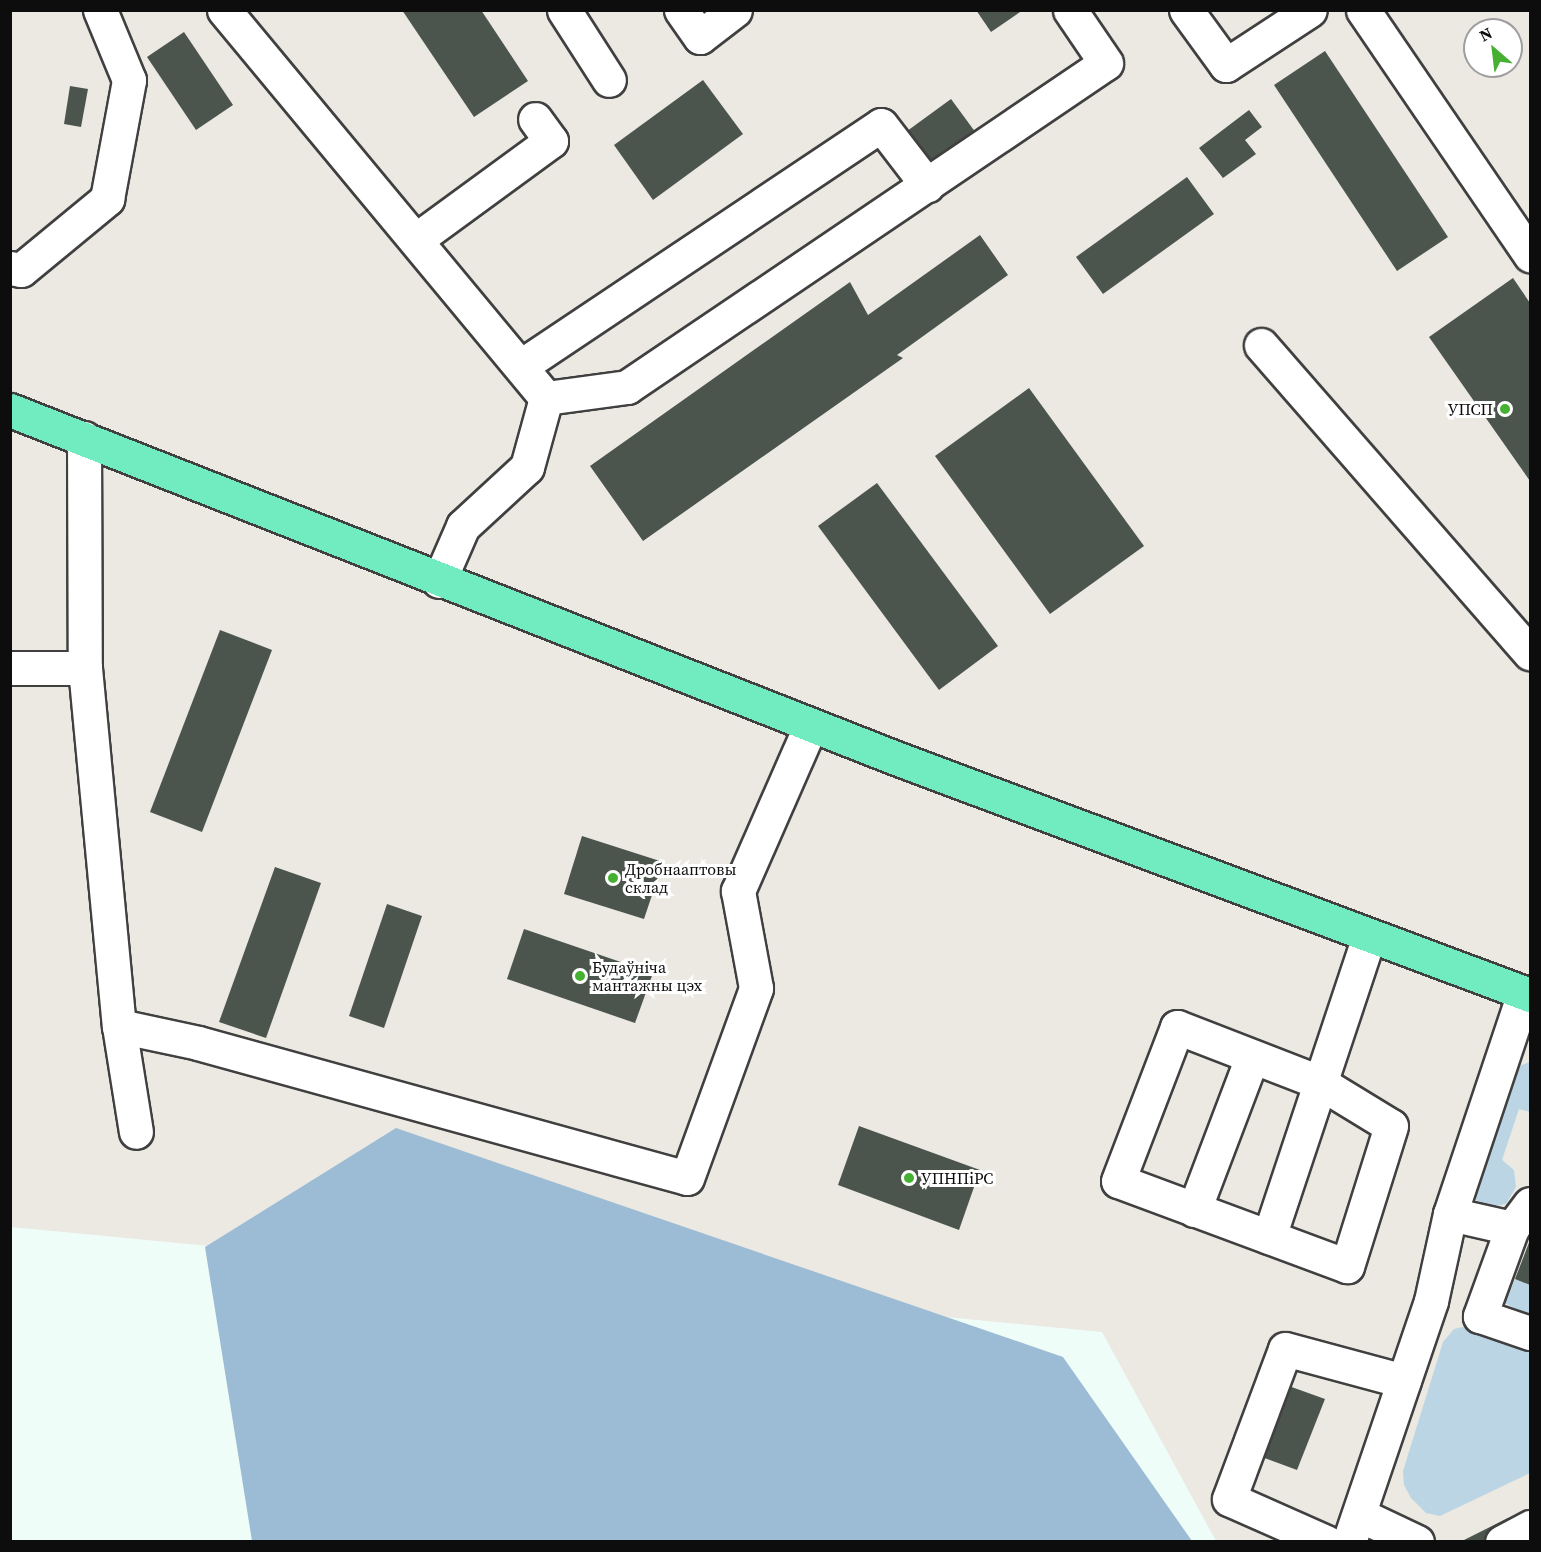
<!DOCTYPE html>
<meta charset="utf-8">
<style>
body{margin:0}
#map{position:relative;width:1541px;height:1552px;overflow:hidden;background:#effdf9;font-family:"Source Serif 4",serif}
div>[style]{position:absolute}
.industrial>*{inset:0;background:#ebe9e2}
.green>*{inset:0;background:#bcd5e5}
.forest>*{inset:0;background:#9cbbd4}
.building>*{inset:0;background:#4b554d}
.roads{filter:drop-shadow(2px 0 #404040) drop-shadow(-2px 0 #404040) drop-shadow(0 2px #404040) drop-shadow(0 -2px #404040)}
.minor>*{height:33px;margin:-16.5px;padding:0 16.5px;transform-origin:16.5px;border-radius:16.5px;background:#fff}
.major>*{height:33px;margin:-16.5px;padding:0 16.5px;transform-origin:16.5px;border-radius:16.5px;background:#71ebc0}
.dots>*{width:16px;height:16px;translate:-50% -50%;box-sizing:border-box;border:3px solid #fff;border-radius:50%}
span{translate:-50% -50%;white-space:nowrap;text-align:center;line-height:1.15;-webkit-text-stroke:6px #fff;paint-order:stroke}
.poi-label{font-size:16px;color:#0d0d0d}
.right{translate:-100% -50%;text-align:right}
.left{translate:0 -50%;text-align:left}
.frame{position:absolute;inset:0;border:12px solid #0d0d0d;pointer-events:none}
.north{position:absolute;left:1463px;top:18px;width:60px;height:60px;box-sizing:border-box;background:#fff;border:2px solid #9e9e9e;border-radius:50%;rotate:332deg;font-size:16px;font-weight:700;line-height:24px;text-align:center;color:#0d0d0d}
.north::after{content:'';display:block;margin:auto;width:21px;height:27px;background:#46b033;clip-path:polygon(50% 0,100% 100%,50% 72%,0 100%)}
</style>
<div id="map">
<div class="industrial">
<div style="clip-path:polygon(evenodd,10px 11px,1530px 11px,1530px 1541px,1216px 1541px,1102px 1332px,11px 1227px,10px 11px,1475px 30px,1511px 30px,1511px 66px,1475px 66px,1475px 30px)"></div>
</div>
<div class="green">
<div style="clip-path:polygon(1530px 1062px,1530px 1112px,1519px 1109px,1502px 1160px,1514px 1170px,1516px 1187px,1506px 1204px,1489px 1207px,1476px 1200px,1471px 1182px,1502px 1081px,1519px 1066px)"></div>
<div style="clip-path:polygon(1515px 1279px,1530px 1285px,1530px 1317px,1505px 1303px)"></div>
<div style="clip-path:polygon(1471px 1325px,1530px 1347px,1530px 1473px,1440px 1516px,1426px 1513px,1411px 1498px,1404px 1485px,1403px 1471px,1443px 1342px,1454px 1329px)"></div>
</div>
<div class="forest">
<div style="clip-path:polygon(396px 1128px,1063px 1357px,1192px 1541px,252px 1541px,205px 1247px)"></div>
</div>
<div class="building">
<div style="clip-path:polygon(402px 10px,481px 10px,528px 81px,474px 117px)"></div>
<div style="clip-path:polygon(976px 10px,1023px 10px,991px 32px)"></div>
<div style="clip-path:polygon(184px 32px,233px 105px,196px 130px,147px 57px)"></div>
<div style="clip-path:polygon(1325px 51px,1448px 237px,1397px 271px,1274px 85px)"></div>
<div style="clip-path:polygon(703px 80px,743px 134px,653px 200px,614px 145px)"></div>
<div style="clip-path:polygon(70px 86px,88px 89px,81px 127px,64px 124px)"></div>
<div style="clip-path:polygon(951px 99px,976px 133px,928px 168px,903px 134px)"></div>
<div style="clip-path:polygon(1249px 110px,1262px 127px,1245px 140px,1256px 154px,1223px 178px,1199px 148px)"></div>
<div style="clip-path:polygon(1187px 177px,1214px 214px,1103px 294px,1076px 257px)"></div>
<div style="clip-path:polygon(980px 235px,1008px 275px,897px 355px,903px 358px,643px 541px,590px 466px,850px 282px,868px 315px)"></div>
<div style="clip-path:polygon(1513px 278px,1530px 303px,1530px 481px,1429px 337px)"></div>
<div style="clip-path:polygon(1029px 388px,1144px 546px,1050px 614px,935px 456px)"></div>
<div style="clip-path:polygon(877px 483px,998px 646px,939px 690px,818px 526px)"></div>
<div style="clip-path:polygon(220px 630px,272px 650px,202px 832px,150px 812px)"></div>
<div style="clip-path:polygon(582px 836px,663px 862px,644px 919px,564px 894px)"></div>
<div style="clip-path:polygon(275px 867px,321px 883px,266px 1038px,219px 1022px)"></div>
<div style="clip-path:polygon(387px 904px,422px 916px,384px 1028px,349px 1016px)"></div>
<div style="clip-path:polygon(524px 929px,653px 973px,635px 1023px,507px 979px)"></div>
<div style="clip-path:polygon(859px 1126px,980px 1170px,959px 1230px,838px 1185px)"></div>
<div style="clip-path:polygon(1530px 1240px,1530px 1285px,1515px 1279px)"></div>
<div style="clip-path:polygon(1286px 1385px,1325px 1399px,1297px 1470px,1259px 1456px)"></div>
<div style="clip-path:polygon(1508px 1518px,1519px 1542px,1460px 1542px)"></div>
</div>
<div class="roads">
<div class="minor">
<div style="left:224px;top:10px;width:504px;rotate:50.31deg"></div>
<div style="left:546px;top:398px;width:72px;rotate:105.4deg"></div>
<div style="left:527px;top:467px;width:87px;rotate:137.3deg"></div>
<div style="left:463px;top:526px;width:60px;rotate:113.6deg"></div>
<div style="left:564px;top:10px;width:83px;rotate:57.3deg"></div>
<div style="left:681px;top:10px;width:33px;rotate:55deg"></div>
<div style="left:700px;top:37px;width:44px;rotate:-37.6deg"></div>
<div style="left:1186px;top:10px;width:68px;rotate:54deg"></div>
<div style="left:1226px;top:65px;width:100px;rotate:-33.2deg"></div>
<div style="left:1363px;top:10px;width:297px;rotate:55.7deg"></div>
<div style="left:417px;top:239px;width:166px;rotate:-36.2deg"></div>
<div style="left:551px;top:141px;width:27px;rotate:-126deg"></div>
<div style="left:10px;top:268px;width:11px;rotate:10deg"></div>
<div style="left:21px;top:270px;width:112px;rotate:-39.5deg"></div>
<div style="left:107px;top:199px;width:121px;rotate:-79.5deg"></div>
<div style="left:129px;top:80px;width:76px;rotate:-112.5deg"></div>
<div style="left:1261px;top:345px;width:409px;rotate:48.9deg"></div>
<div style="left:521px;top:366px;width:433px;rotate:-33.8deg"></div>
<div style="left:881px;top:125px;width:76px;rotate:52.5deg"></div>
<div style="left:546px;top:398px;width:82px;rotate:-7.7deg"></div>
<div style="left:627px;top:387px;width:578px;rotate:-34.07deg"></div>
<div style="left:1106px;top:63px;width:64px;rotate:-124.2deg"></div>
<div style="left:84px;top:438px;width:230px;rotate:89.8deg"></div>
<div style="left:85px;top:668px;width:360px;rotate:84.6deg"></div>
<div style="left:119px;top:1026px;width:107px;rotate:80.9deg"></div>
<div style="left:10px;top:668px;width:75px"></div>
<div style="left:119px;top:1026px;width:81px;rotate:12.1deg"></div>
<div style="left:198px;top:1043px;width:507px;rotate:15.43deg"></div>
<div style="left:687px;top:1178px;width:202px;rotate:-70deg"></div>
<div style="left:756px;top:988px;width:99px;rotate:-100.5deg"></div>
<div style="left:738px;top:891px;width:181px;rotate:-66.3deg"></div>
<div style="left:1177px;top:1027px;width:152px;rotate:21.2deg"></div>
<div style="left:1319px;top:1082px;width:84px;rotate:31.4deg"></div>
<div style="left:1391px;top:1126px;width:147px;rotate:107.4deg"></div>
<div style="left:1347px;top:1266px;width:244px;rotate:-159.6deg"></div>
<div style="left:1118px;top:1181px;width:165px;rotate:-69deg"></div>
<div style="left:1530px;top:1204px;width:30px;rotate:127deg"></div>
<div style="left:1512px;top:1228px;width:94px;rotate:110deg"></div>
<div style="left:1480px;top:1316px;width:53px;rotate:18.8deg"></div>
<div style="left:1194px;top:1210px;width:164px;rotate:-69.2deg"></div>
<div style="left:1450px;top:1214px;width:64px;rotate:12.7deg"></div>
<div style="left:1269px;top:1237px;width:317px;rotate:-71.6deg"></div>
<div style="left:1360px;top:1515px;width:63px;rotate:25.3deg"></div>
<div style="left:1326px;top:1542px;width:106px;rotate:-156.1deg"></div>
<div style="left:1229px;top:1499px;width:160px;rotate:-69.5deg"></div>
<div style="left:1285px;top:1349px;width:123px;rotate:15.1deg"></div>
<div style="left:1349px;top:1542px;width:255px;rotate:-71.2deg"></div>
<div style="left:1431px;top:1301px;width:89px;rotate:-77.7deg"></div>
<div style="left:1450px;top:1214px;width:233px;rotate:-71.5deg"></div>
<div style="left:1502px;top:1542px;width:32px;rotate:-28deg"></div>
</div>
<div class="major">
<div style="left:10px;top:410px;width:949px;rotate:21.45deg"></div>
<div style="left:893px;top:757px;width:680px;rotate:20.49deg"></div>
</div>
</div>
<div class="dots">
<div style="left:1505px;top:409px;background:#46b033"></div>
<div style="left:613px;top:878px;background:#46b033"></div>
<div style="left:580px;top:976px;background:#46b033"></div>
<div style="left:909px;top:1178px;background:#46b033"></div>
</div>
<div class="poi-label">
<span class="right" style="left:1493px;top:409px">УПСП</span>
<span class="left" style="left:625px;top:878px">Дробнааптовы<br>склад</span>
<span class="left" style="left:592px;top:976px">Будаўніча<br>мантажны цэх</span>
<span class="left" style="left:921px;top:1178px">УПНПіРС</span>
</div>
<div class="frame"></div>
<div class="north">N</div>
</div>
